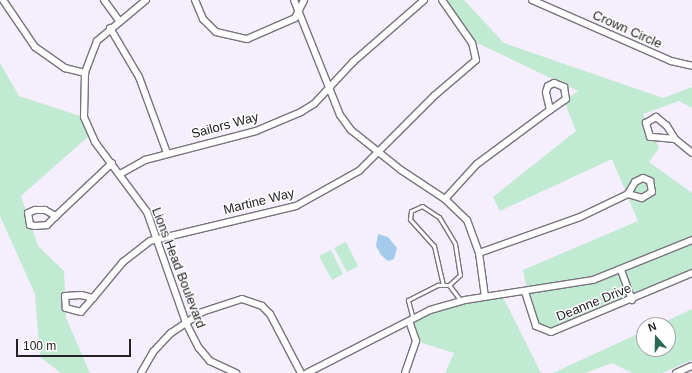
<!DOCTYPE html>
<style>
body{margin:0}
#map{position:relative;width:692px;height:373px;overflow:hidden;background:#f5eefc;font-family:Arial,sans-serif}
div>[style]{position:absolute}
.green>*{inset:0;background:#c0ead1}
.water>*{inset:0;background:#a5cbec}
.roads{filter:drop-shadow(1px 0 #79737e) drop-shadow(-1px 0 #79737e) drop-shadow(0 1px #79737e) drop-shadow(0 -1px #79737e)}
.lane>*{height:3px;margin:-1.5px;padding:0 1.5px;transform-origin:1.5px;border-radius:1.5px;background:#fff}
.street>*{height:6px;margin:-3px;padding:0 3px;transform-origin:3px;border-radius:3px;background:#fff}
span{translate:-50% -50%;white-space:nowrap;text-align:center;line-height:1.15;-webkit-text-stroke:3px #fefefe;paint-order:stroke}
.street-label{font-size:13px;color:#252227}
.north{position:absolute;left:636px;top:317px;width:40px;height:40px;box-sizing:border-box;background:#fefefe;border:1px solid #a7a6a8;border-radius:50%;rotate:340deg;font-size:11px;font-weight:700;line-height:16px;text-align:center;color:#252227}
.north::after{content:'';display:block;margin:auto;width:14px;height:18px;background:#2a6a57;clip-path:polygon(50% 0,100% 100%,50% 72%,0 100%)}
.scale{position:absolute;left:16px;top:339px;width:115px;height:18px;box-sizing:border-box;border:2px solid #252227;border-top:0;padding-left:5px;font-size:12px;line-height:14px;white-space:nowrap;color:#252227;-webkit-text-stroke:3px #fefefe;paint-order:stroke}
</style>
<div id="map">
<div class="green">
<div style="clip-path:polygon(446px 0,464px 0,504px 43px,663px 98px,692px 87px,692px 108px,679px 101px,643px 114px,659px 148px,649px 162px,692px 193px,692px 269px,559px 330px,534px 323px,523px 270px,638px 221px,612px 159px,500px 211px,493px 197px,576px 131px,564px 101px,578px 91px,473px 41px)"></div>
<div style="clip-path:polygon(0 63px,19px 96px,83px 117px,90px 135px,21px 196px,38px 246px,64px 271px,66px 318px,90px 373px,61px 373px,40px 357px,35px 294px,0 216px)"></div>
<div style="clip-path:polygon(346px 242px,358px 266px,347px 272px,334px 248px)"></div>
<div style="clip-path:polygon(331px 250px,343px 274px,332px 280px,319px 256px)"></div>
<div style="clip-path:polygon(502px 295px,541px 373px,445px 373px,454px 353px,416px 341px,410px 321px,482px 298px)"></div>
<div style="clip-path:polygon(692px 309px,692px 360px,662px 373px,632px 373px,612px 363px,585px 373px,553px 373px,644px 331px,644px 349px,668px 349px,668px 325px,658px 325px)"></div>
</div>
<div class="water">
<div style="clip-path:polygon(378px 234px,388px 237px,397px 248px,394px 259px,388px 261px,381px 255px,376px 246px)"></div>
</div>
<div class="roads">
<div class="lane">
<div style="left:443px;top:285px;width:40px;rotate:-103deg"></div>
<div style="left:434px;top:246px;width:36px;rotate:-132deg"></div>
<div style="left:410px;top:219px;width:8px;rotate:-83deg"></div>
<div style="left:411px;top:211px;width:12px;rotate:-24deg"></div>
<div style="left:422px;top:206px;width:20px;rotate:33deg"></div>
<div style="left:439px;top:217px;width:31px;rotate:59deg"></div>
<div style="left:455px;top:244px;width:31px;rotate:81deg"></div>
<div style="left:460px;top:275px;width:15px;rotate:138deg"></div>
<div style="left:413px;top:319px;width:20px;rotate:-105deg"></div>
<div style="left:408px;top:300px;width:34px;rotate:-27deg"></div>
<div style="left:438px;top:285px;width:11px"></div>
<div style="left:449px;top:285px;width:20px;rotate:53deg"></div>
</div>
<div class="street">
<div style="left:3px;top:0;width:57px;rotate:55.8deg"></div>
<div style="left:35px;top:47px;width:37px;rotate:35deg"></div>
<div style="left:65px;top:68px;width:21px;rotate:14deg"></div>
<div style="left:104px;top:0;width:26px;rotate:54deg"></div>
<div style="left:146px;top:0;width:64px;rotate:140.1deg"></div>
<div style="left:97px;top:41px;width:34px;rotate:111deg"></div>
<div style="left:85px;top:73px;width:44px;rotate:91.3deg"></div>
<div style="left:84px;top:117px;width:27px;rotate:66deg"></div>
<div style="left:95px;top:142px;width:87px;rotate:53.4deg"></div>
<div style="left:147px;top:212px;width:118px;rotate:70.6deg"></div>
<div style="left:186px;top:323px;width:28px;rotate:63deg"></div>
<div style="left:199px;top:348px;width:17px;rotate:50deg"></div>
<div style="left:210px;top:361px;width:29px;rotate:25deg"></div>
<div style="left:195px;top:0;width:21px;rotate:67deg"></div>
<div style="left:203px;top:19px;width:18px;rotate:45deg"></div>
<div style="left:216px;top:32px;width:32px;rotate:13deg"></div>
<div style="left:247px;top:39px;width:52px;rotate:-23.6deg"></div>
<div style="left:295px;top:18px;width:20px;rotate:-63deg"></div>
<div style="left:294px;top:0;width:124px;rotate:68.2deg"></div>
<div style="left:340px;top:115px;width:19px;rotate:54deg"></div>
<div style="left:351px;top:130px;width:64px;rotate:38.7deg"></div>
<div style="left:401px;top:170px;width:53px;rotate:33.4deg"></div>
<div style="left:445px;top:199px;width:30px;rotate:44deg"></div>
<div style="left:467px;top:220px;width:35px;rotate:70deg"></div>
<div style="left:479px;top:253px;width:44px;rotate:82.2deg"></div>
<div style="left:532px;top:0;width:152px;rotate:23.7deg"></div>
<div style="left:671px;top:61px;width:22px;rotate:13deg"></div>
<div style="left:110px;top:28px;width:57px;rotate:59.4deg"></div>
<div style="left:139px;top:77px;width:81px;rotate:69.8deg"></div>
<div style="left:554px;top:83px;width:11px;rotate:22deg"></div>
<div style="left:564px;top:87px;width:12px;rotate:81deg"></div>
<div style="left:566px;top:99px;width:19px;rotate:145deg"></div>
<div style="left:550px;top:110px;width:18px;rotate:-103deg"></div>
<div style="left:546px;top:92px;width:6px;rotate:-72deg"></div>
<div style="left:548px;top:86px;width:7px;rotate:-27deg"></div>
<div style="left:656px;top:117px;width:14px;rotate:39deg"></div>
<div style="left:667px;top:126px;width:15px;rotate:58deg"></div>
<div style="left:675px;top:139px;width:25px;rotate:-175deg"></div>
<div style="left:650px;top:137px;width:15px;rotate:-106deg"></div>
<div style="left:646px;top:123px;width:12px;rotate:-31deg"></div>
<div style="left:675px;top:139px;width:22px;rotate:39deg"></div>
<div style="left:120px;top:174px;width:29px;rotate:-29deg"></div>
<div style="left:145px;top:160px;width:115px;rotate:-14.6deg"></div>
<div style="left:256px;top:131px;width:49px;rotate:-22.9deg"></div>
<div style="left:301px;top:112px;width:15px;rotate:-32deg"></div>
<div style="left:314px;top:104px;width:57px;rotate:-47.1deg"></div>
<div style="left:353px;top:62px;width:94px;rotate:-41.1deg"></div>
<div style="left:643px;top:178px;width:8px;rotate:23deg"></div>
<div style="left:650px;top:181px;width:11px;rotate:80deg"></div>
<div style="left:652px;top:192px;width:12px;rotate:149deg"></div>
<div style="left:642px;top:198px;width:15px;rotate:-164deg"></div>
<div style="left:628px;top:194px;width:14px;rotate:-60deg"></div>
<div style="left:635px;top:182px;width:9px;rotate:-27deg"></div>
<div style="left:445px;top:199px;width:47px;rotate:-47.6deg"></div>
<div style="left:477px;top:164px;width:91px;rotate:-36.5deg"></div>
<div style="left:35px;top:210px;width:10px"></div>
<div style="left:45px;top:210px;width:13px;rotate:29deg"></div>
<div style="left:56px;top:216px;width:13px;rotate:135deg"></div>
<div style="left:47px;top:225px;width:12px;rotate:175deg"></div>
<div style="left:35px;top:226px;width:5px;rotate:-169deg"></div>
<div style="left:30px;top:225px;width:12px;rotate:-99deg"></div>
<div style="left:28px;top:213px;width:8px;rotate:-23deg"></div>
<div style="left:56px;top:216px;width:77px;rotate:-43.4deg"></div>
<div style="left:479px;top:253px;width:107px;rotate:-19.6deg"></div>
<div style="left:580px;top:217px;width:53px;rotate:-25.6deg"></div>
<div style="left:621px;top:270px;width:32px;rotate:70deg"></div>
<div style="left:525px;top:292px;width:36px;rotate:72deg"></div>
<div style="left:536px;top:326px;width:16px;rotate:22deg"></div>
<div style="left:551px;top:332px;width:153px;rotate:-22.7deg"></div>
<div style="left:81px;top:295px;width:12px;rotate:14deg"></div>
<div style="left:93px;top:298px;width:18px;rotate:131deg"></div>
<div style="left:81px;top:312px;width:16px;rotate:-165deg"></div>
<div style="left:66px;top:308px;width:12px;rotate:-95deg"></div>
<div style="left:65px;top:296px;width:16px;rotate:-4deg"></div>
<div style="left:93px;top:298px;width:47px;rotate:-50.2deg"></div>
<div style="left:123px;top:262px;width:34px;rotate:-38deg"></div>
<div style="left:150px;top:241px;width:150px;rotate:-13.5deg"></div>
<div style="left:296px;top:206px;width:72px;rotate:-29.1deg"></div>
<div style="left:359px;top:171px;width:106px;rotate:-45deg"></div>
<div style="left:434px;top:96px;width:55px;rotate:-40.6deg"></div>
<div style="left:476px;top:60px;width:17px;rotate:-103deg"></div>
<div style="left:472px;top:43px;width:52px;rotate:-124.9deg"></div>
<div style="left:141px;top:373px;width:24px;rotate:-60deg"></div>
<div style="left:153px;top:352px;width:26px;rotate:-47deg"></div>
<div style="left:171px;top:333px;width:37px;rotate:-34deg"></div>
<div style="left:202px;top:312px;width:42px;rotate:-18deg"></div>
<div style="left:242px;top:299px;width:21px;rotate:19deg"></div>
<div style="left:262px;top:306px;width:11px;rotate:45deg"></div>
<div style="left:270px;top:314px;width:67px;rotate:62.3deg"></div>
<div style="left:307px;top:373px;width:138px;rotate:-27.1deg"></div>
<div style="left:430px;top:310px;width:36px;rotate:-16deg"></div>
<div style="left:465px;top:300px;width:130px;rotate:-8.9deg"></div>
<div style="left:593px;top:280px;width:107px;rotate:-22deg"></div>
<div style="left:405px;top:373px;width:34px;rotate:-71deg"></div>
<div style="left:416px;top:341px;width:21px;rotate:-109deg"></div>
<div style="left:676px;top:373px;width:17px;rotate:-24deg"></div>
</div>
</div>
<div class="street-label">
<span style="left:627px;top:30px;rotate:24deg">Crown Circle</span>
<span style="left:225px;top:126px;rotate:-15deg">Sailors Way</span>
<span style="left:259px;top:202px;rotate:-14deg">Martine Way</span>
<span style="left:178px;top:268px;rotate:69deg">Lions Head Boulevard</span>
<span style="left:594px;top:303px;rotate:-22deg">Deanne Drive</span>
</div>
<div class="north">N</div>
<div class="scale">100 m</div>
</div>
